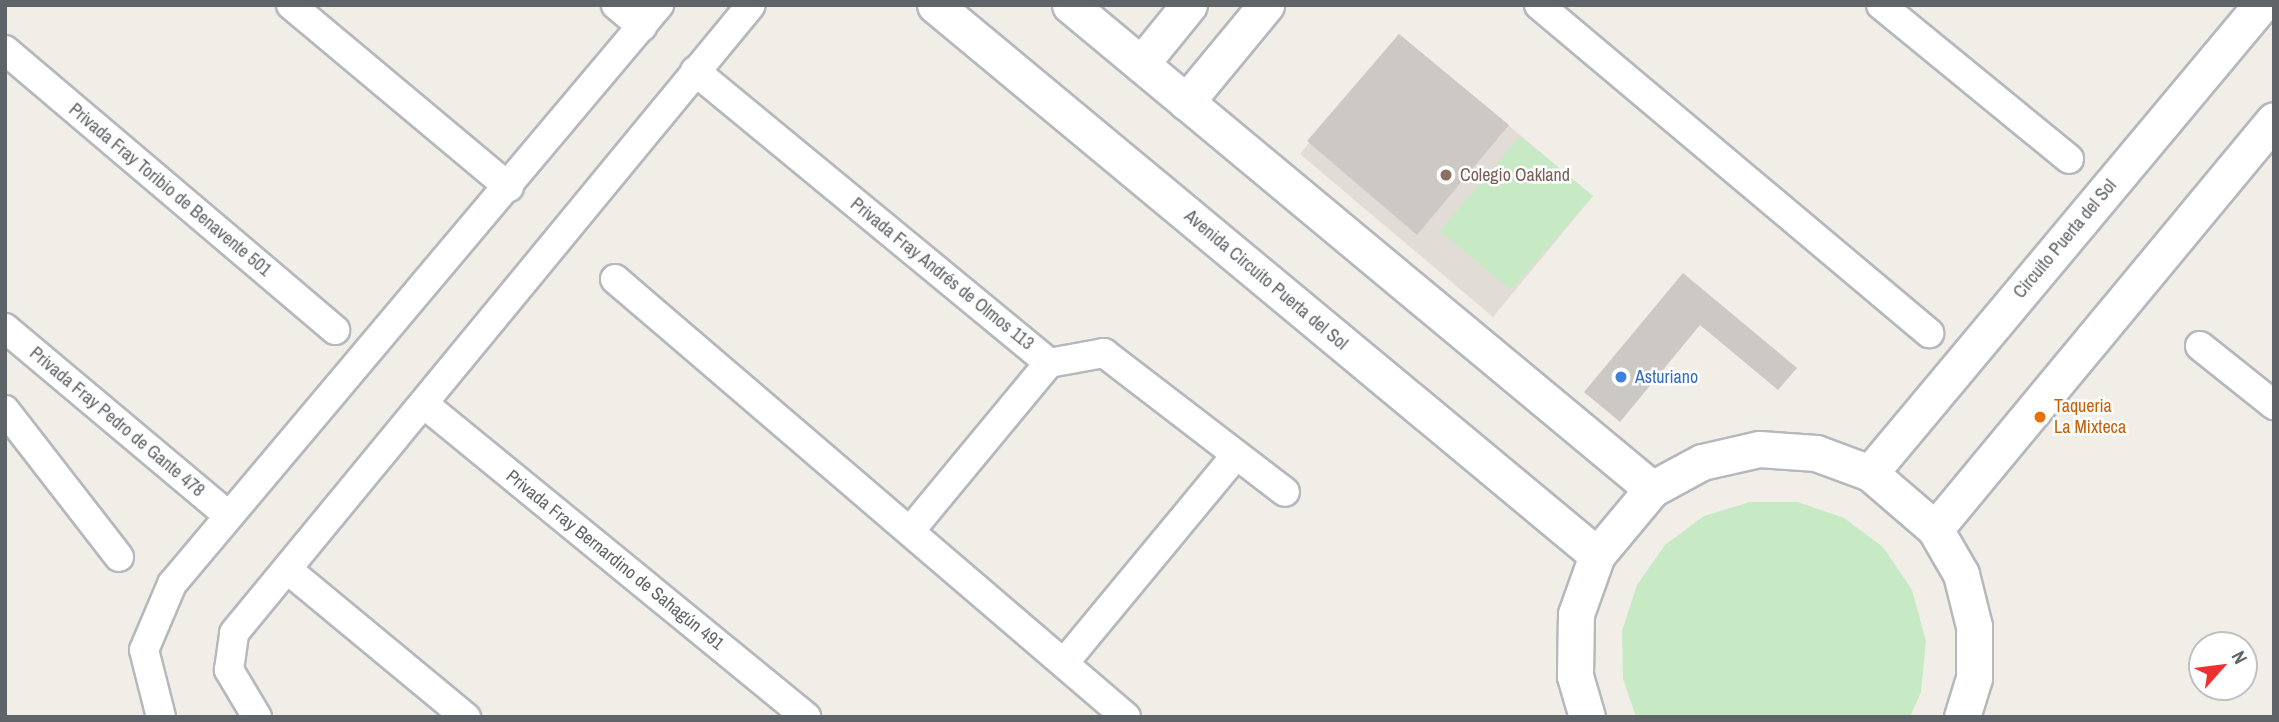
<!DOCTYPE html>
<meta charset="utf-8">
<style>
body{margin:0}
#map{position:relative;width:2279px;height:722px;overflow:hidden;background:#f1eee8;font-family:"Archivo Narrow",sans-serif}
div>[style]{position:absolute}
.education>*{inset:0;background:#e1ddd6}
.green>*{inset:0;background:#c7e9c4}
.building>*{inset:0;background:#ccc9c5}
.roads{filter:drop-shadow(2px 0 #b5b8bc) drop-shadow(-2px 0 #b5b8bc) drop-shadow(0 2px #b5b8bc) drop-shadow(0 -2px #b5b8bc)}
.minor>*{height:28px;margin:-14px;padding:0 14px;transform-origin:14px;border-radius:14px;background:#fff}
.tertiary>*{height:35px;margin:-17.5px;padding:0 17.5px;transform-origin:17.5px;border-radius:17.5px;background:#fff}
.dots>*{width:19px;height:19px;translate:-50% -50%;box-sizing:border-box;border:4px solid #fff;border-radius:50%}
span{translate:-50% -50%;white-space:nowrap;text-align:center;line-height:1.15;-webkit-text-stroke:5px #fff;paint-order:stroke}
.education-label{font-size:18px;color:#785e54}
.left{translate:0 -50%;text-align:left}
.street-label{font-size:18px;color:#5f6468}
.shop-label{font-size:18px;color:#366cbe}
.food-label{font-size:18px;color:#c56008}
.frame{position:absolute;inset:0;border:7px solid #5f6468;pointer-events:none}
.north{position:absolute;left:2188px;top:631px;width:70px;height:70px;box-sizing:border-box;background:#fff;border:2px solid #bfc1c3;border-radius:50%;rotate:62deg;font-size:19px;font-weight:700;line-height:28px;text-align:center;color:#5f6468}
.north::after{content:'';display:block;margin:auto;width:24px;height:32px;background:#ef3030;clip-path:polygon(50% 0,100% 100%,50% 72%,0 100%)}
</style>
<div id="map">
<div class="education">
<div style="clip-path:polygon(1399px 34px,1593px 196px,1493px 317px,1300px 154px)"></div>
</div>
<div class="green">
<div style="clip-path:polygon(1520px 136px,1593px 196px,1511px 290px,1440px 231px)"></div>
<div style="clip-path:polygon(1750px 502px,1798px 502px,1844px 518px,1883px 547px,1912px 590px,1926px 641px,1921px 692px,1910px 717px,1636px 717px,1623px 679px,1622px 631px,1637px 585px,1665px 545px,1704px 516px)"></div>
</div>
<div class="building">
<div style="clip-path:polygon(1399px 34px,1509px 125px,1417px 235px,1307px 141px)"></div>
<div style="clip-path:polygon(1683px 273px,1797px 368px,1778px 390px,1700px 325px,1620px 422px,1584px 392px)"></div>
</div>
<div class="roads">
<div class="minor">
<div style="left:291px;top:5px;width:284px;rotate:39.9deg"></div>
<div style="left:616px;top:5px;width:34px;rotate:40deg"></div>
<div style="left:1539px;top:5px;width:510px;rotate:40.06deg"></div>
<div style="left:1881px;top:5px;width:243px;rotate:39.3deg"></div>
<div style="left:5px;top:50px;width:433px;rotate:40.3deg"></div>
<div style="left:695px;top:71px;width:459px;rotate:39.5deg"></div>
<div style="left:1049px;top:363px;width:56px;rotate:-10.3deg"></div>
<div style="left:1104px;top:353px;width:228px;rotate:37.5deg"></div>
<div style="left:615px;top:279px;width:673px;rotate:40.6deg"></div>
<div style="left:5px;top:328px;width:292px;rotate:40deg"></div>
<div style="left:2200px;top:346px;width:95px;rotate:38.6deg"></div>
<div style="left:424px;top:404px;width:494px;rotate:39.3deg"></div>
<div style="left:5px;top:410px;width:186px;rotate:52.2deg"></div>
<div style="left:910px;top:531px;width:218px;rotate:-50.4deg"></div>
<div style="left:288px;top:570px;width:231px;rotate:39.6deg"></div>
<div style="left:1064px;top:663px;width:270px;rotate:-50.4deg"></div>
<div style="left:161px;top:717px;width:69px;rotate:-104.2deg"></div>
<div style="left:144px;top:650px;width:72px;rotate:-67deg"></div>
<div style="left:172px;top:584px;width:757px;rotate:-49.93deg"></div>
<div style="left:257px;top:717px;width:55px;rotate:-120.8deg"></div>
<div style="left:229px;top:670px;width:37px;rotate:-82deg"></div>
<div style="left:234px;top:633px;width:813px;rotate:-50.54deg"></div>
</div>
<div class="tertiary">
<div style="left:935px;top:5px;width:861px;rotate:39.72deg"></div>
<div style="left:1070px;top:5px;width:757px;rotate:39.75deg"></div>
<div style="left:1141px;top:64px;width:76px;rotate:-50.9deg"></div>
<div style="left:1186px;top:102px;width:126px;rotate:-50.5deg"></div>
<div style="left:1870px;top:473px;width:610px;rotate:-50.12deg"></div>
<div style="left:1935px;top:529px;width:531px;rotate:-50.35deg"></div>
<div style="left:1587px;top:717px;width:43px;rotate:-106.3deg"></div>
<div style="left:1575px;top:676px;width:62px;rotate:-89.1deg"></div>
<div style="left:1576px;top:614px;width:63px;rotate:-70.4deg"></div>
<div style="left:1597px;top:555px;width:86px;rotate:-50.2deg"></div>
<div style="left:1652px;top:489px;width:57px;rotate:-28.4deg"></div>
<div style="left:1702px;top:462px;width:58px;rotate:-12.8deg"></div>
<div style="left:1759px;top:449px;width:57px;rotate:4deg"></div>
<div style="left:1816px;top:453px;width:58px;rotate:20.3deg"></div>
<div style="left:1870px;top:473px;width:86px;rotate:40.7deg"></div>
<div style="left:1935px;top:529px;width:52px;rotate:60deg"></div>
<div style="left:1961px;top:574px;width:54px;rotate:76deg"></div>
<div style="left:1974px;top:626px;width:52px;rotate:90deg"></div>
<div style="left:1974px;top:678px;width:41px;rotate:107.1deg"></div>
</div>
</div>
<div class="dots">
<div style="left:1446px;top:175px;background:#8d6e63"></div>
<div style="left:1621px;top:377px;background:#3f7fe0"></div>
<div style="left:2040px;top:417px;background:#e8710a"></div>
</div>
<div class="education-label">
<span class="left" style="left:1460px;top:175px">Colegio Oakland</span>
</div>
<div class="street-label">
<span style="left:170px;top:190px;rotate:40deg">Privada Fray Toribio de Benavente 501</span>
<span style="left:2065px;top:239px;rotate:-50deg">Circuito Puerta del Sol</span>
<span style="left:942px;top:274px;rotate:39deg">Privada Fray Andrés de Olmos 113</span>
<span style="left:1266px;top:280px;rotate:40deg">Avenida Circuito Puerta del Sol</span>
<span style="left:117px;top:422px;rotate:40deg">Privada Fray Pedro de Gante 478</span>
<span style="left:615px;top:560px;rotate:39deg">Privada Fray Bernardino de Sahagún 491</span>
</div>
<div class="shop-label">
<span class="left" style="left:1635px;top:377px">Asturiano</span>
</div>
<div class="food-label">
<span class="left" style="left:2054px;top:417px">Taqueria<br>La Mixteca</span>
</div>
<div class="frame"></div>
<div class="north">N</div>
</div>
